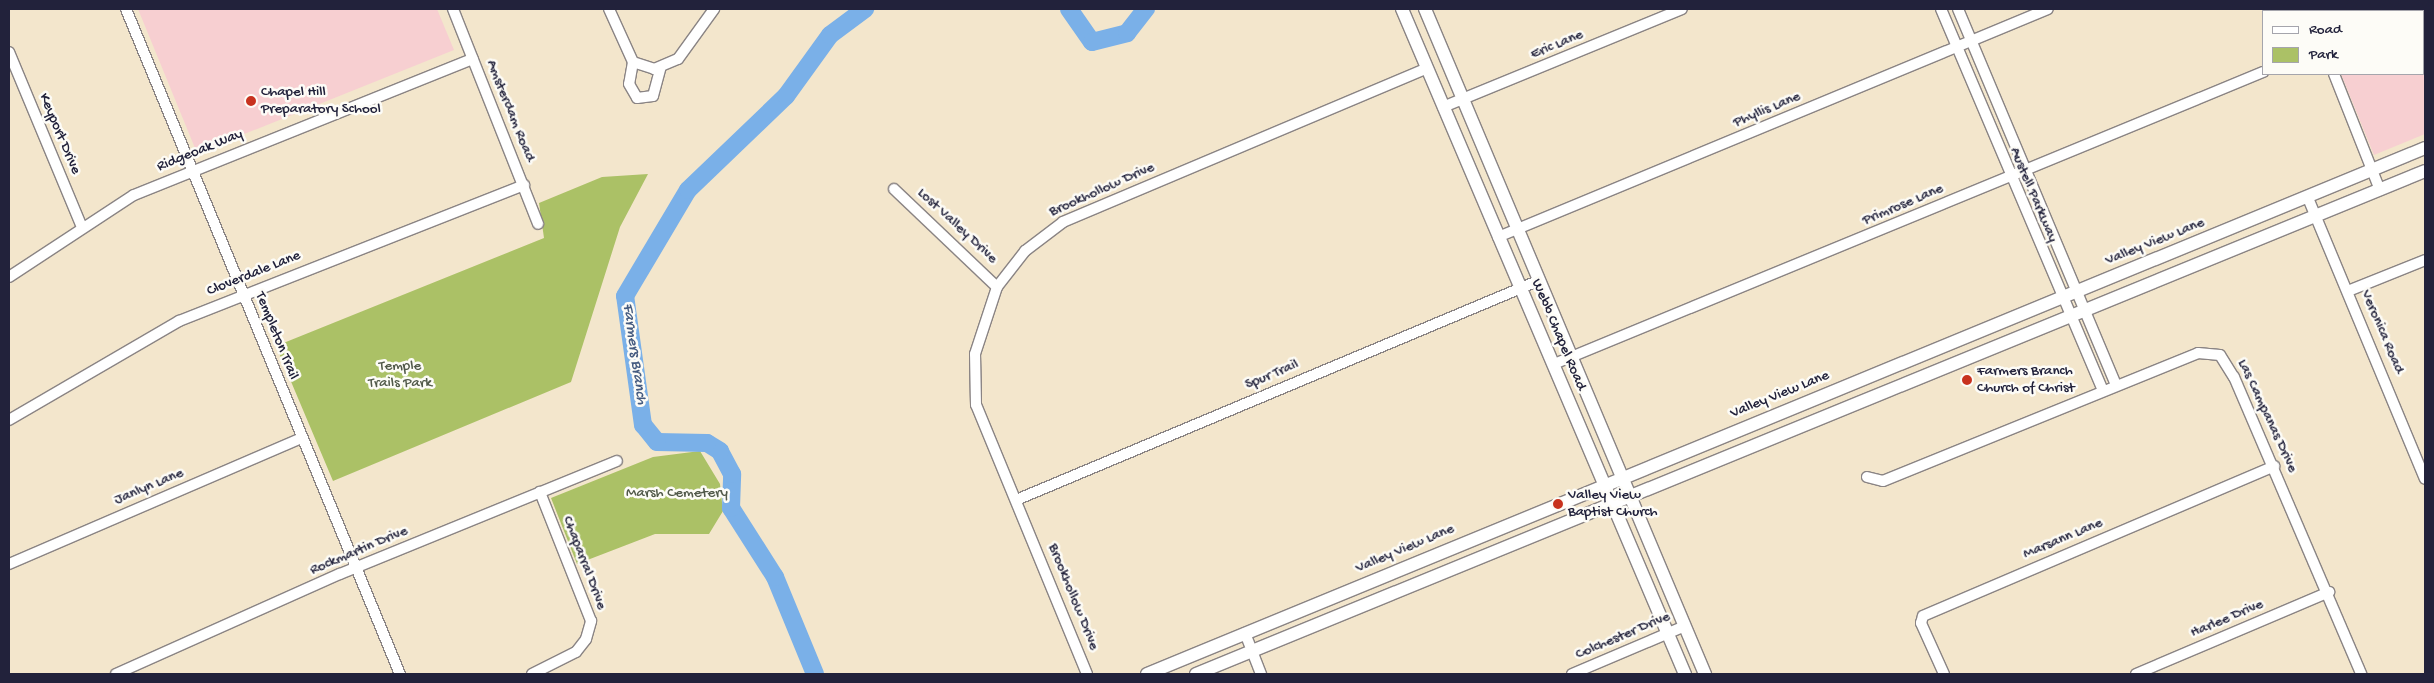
<!DOCTYPE html>
<style>
body{margin:0}
#map{position:relative;width:2434px;height:683px;overflow:hidden;background:#f3e6cc;font-family:"Gochi Hand",sans-serif}
div>[style]{position:absolute}
.built>*{inset:0;background:#f7cfd1}
.green>*{inset:0;background:#abc166}
.river>*{height:18px;margin:-9px;padding:0 9px;transform-origin:9px;border-radius:9px;background:#7ab0e8}
.roads{filter:drop-shadow(1px 0 #8a8484) drop-shadow(-1px 0 #8a8484) drop-shadow(0 1px #8a8484) drop-shadow(0 -1px #8a8484)}
.minor>*{height:10px;margin:-5px;padding:0 5px;transform-origin:5px;border-radius:5px;background:#fff}
.major>*{height:12px;margin:-6px;padding:0 6px;transform-origin:6px;border-radius:6px;background:#fff}
.dots>*{width:14px;height:14px;translate:-50% -50%;box-sizing:border-box;border:2px solid #fdfcf7;border-radius:50%}
span{translate:-50% -50%;white-space:nowrap;text-align:center;line-height:1.15;-webkit-text-stroke:5px #fdfcf7;paint-order:stroke}
.street-label{font-size:15px;color:#22223b}
.poi-label{font-size:15px;color:#22223b}
.left{translate:0 -50%;text-align:left}
.park-label{font-size:15px;color:#525a4a}
.water-label{font-size:16px;color:#455b80;font-style:italic}
.frame{position:absolute;inset:0;border:10px solid #22223b;pointer-events:none}
.legend{position:absolute;left:2262px;top:10px;width:162px;height:65px;box-sizing:border-box;background:#fdfcf7;border:1px solid #a5a5ac;margin:0;padding:6px 9px;list-style:none;font-size:15px;color:#22223b}
.legend li{display:flex;align-items:center;gap:10px;height:25px}
.legend b{width:25px;border:1px solid #a5a5ac}
</style>
<div id="map">
<div class="built">
<div style="clip-path:polygon(138px 9px,437px 9px,454px 50px,197px 153px)"></div>
<div style="clip-path:polygon(2315px 9px,2425px 9px,2425px 134px,2374px 155px,2341px 74px,2423px 74px,2423px 11px)"></div>
</div>
<div class="green">
<div style="clip-path:polygon(648px 174px,620px 227px,571px 382px,333px 481px,276px 346px,544px 238px,539px 203px,602px 177px)"></div>
<div style="clip-path:polygon(700px 451px,720px 484px,723px 511px,709px 534px,655px 534px,577px 564px,551px 498px,653px 457px)"></div>
</div>
<div class="river">
<div style="left:1069px;top:9px;width:40px;rotate:55.1deg"></div>
<div style="left:1092px;top:42px;width:36px;rotate:-14deg"></div>
<div style="left:1127px;top:33px;width:31px;rotate:-52deg"></div>
<div style="left:815px;top:674px;width:105px;rotate:-112.4deg"></div>
<div style="left:775px;top:577px;width:82px;rotate:-122.5deg"></div>
<div style="left:731px;top:508px;width:34px;rotate:-88deg"></div>
<div style="left:732px;top:474px;width:26px;rotate:-118deg"></div>
<div style="left:720px;top:451px;width:15px;rotate:-148deg"></div>
<div style="left:707px;top:443px;width:50px;rotate:-178.9deg"></div>
<div style="left:657px;top:442px;width:22px;rotate:-129deg"></div>
<div style="left:643px;top:425px;width:130px;rotate:-97.9deg"></div>
<div style="left:625px;top:296px;width:123px;rotate:-59.3deg"></div>
<div style="left:688px;top:190px;width:136px;rotate:-43.8deg"></div>
<div style="left:786px;top:96px;width:75px;rotate:-54.2deg"></div>
<div style="left:830px;top:35px;width:44px;rotate:-36.6deg"></div>
</div>
<div class="roads">
<div class="minor">
<div style="left:126px;top:9px;width:719px;rotate:67.61deg"></div>
<div style="left:453px;top:9px;width:231px;rotate:68.4deg"></div>
<div style="left:609px;top:9px;width:58px;rotate:65.6deg"></div>
<div style="left:633px;top:62px;width:22px;rotate:18deg"></div>
<div style="left:654px;top:69px;width:26px;rotate:-23deg"></div>
<div style="left:678px;top:59px;width:62px;rotate:-54.2deg"></div>
<div style="left:1941px;top:9px;width:414px;rotate:67deg"></div>
<div style="left:1958px;top:9px;width:407px;rotate:67.2deg"></div>
<div style="left:2308px;top:9px;width:2px;rotate:63deg"></div>
<div style="left:9px;top:52px;width:190px;rotate:67.4deg"></div>
<div style="left:633px;top:62px;width:22px;rotate:100deg"></div>
<div style="left:629px;top:84px;width:16px;rotate:60deg"></div>
<div style="left:637px;top:98px;width:16px;rotate:-7deg"></div>
<div style="left:653px;top:96px;width:30px;rotate:-75deg"></div>
<div style="left:2334px;top:74px;width:125px;rotate:68.4deg"></div>
<div style="left:1443px;top:107px;width:258px;rotate:-22.3deg"></div>
<div style="left:894px;top:189px;width:142px;rotate:43.6deg"></div>
<div style="left:2308px;top:198px;width:304px;rotate:67.4deg"></div>
<div style="left:1498px;top:237px;width:595px;rotate:-22.52deg"></div>
<div style="left:9px;top:277px;width:149px;rotate:-33.3deg"></div>
<div style="left:134px;top:195px;width:365px;rotate:-21.9deg"></div>
<div style="left:2348px;top:291px;width:83px;rotate:-21.9deg"></div>
<div style="left:1554px;top:364px;width:767px;rotate:-22.38deg"></div>
<div style="left:9px;top:420px;width:197px;rotate:-30.2deg"></div>
<div style="left:179px;top:321px;width:371px;rotate:-21.5deg"></div>
<div style="left:1867px;top:477px;width:16px;rotate:14deg"></div>
<div style="left:1883px;top:481px;width:340px;rotate:-22.1deg"></div>
<div style="left:2198px;top:353px;width:22px;rotate:5deg"></div>
<div style="left:2220px;top:355px;width:26px;rotate:58deg"></div>
<div style="left:2234px;top:377px;width:323px;rotate:66.8deg"></div>
<div style="left:1016px;top:500px;width:568px;rotate:-22.77deg"></div>
<div style="left:9px;top:564px;width:318px;rotate:-23.3deg"></div>
<div style="left:1245px;top:633px;width:44px;rotate:68.7deg"></div>
<div style="left:116px;top:674px;width:245px;rotate:-24.1deg"></div>
<div style="left:340px;top:574px;width:299px;rotate:-22.2deg"></div>
<div style="left:532px;top:674px;width:49px;rotate:-26.6deg"></div>
<div style="left:576px;top:652px;width:16px;rotate:-52deg"></div>
<div style="left:586px;top:639px;width:19px;rotate:-74deg"></div>
<div style="left:591px;top:621px;width:139px;rotate:-111.6deg"></div>
<div style="left:1087px;top:674px;width:291px;rotate:-112.4deg"></div>
<div style="left:976px;top:405px;width:51px;rotate:-91.1deg"></div>
<div style="left:975px;top:354px;width:71px;rotate:-71.8deg"></div>
<div style="left:997px;top:287px;width:46px;rotate:-52.1deg"></div>
<div style="left:1025px;top:251px;width:48px;rotate:-37.3deg"></div>
<div style="left:1063px;top:222px;width:395px;rotate:-22.9deg"></div>
<div style="left:1572px;top:674px;width:123px;rotate:-23deg"></div>
<div style="left:1944px;top:674px;width:56px;rotate:-114.3deg"></div>
<div style="left:1921px;top:623px;width:7px;rotate:-74deg"></div>
<div style="left:1923px;top:616px;width:382px;rotate:-23.1deg"></div>
<div style="left:2136px;top:674px;width:210px;rotate:-23deg"></div>
</div>
<div class="major">
<div style="left:1402px;top:9px;width:723px;rotate:66.95deg"></div>
<div style="left:1425px;top:9px;width:722px;rotate:67.17deg"></div>
<div style="left:1147px;top:674px;width:1382px;rotate:-22.37deg"></div>
<div style="left:1196px;top:674px;width:1328px;rotate:-22.26deg"></div>
</div>
</div>
<div class="dots">
<div style="left:251px;top:101px;background:#c8321e"></div>
<div style="left:1967px;top:380px;background:#c8321e"></div>
<div style="left:1558px;top:504px;background:#c8321e"></div>
</div>
<div class="street-label">
<span style="left:1557px;top:45px;rotate:-23deg">Eric Lane</span>
<span style="left:1767px;top:110px;rotate:-23deg">Phyllis Lane</span>
<span style="left:510px;top:111px;rotate:68deg">Amsterdam Road</span>
<span style="left:59px;top:134px;rotate:67deg">Keyport Drive</span>
<span style="left:200px;top:151px;rotate:-22deg">Ridgeoak Way</span>
<span style="left:1102px;top:190px;rotate:-24deg">Brookhollow Drive</span>
<span style="left:2033px;top:195px;rotate:67deg">Austell Parkway</span>
<span style="left:1903px;top:205px;rotate:-23deg">Primrose Lane</span>
<span style="left:957px;top:226px;rotate:43deg">Lost Valley Drive</span>
<span style="left:2155px;top:242px;rotate:-22deg">Valley View Lane</span>
<span style="left:254px;top:274px;rotate:-22deg">Cloverdale Lane</span>
<span style="left:2382px;top:332px;rotate:67deg">Veronica Road</span>
<span style="left:1558px;top:335px;rotate:67deg">Webb Chapel Road</span>
<span style="left:276px;top:336px;rotate:68deg">Templeton Trail</span>
<span style="left:1272px;top:375px;rotate:-23deg">Spur Trail</span>
<span style="left:1780px;top:395px;rotate:-22deg">Valley View Lane</span>
<span style="left:2267px;top:416px;rotate:65deg">Las Campanas Drive</span>
<span style="left:149px;top:487px;rotate:-23deg">Janlyn Lane</span>
<span style="left:2063px;top:539px;rotate:-23deg">Marsann Lane</span>
<span style="left:1405px;top:549px;rotate:-23deg">Valley View Lane</span>
<span style="left:359px;top:551px;rotate:-23deg">Rockmartin Drive</span>
<span style="left:584px;top:563px;rotate:69deg">Chaparral Drive</span>
<span style="left:1073px;top:597px;rotate:68deg">Brookhollow Drive</span>
<span style="left:2227px;top:619px;rotate:-23deg">Harlee Drive</span>
<span style="left:1623px;top:636px;rotate:-23deg">Colchester Drive</span>
</div>
<div class="poi-label">
<span class="left" style="left:261px;top:101px">Chapel Hill<br>Preparatory School</span>
<span class="left" style="left:1977px;top:380px">Farmers Branch<br>Church of Christ</span>
<span class="left" style="left:1568px;top:504px">Valley View<br>Baptist Church</span>
</div>
<div class="park-label">
<span style="left:400px;top:375px">Temple<br>Trails Park</span>
<span style="left:677px;top:494px">Marsh Cemetery</span>
</div>
<div class="water-label">
<span style="left:633px;top:354px;rotate:82deg">Farmers Branch</span>
</div>
<div class="frame"></div>
<ul class="legend">
<li><b style="height:6px;background:#fff"></b>Road</li>
<li><b style="height:14px;background:#abc166"></b>Park</li>
</ul>
</div>
